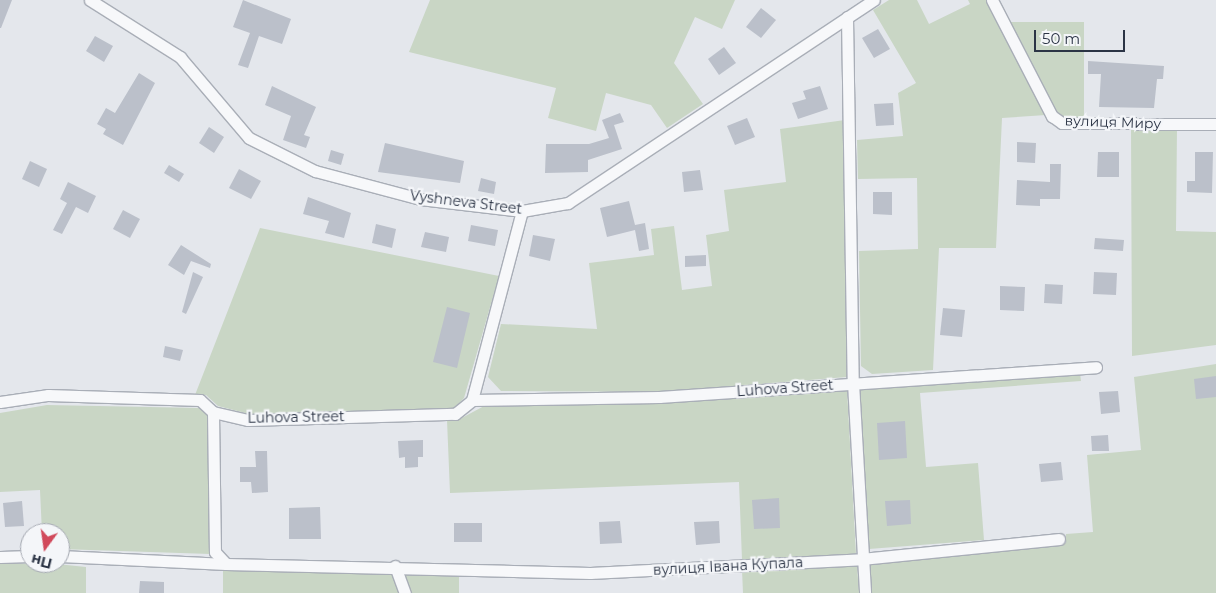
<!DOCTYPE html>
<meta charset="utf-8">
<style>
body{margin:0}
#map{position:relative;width:1216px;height:593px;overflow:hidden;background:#e4e7ec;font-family:Montserrat,sans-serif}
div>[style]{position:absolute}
.green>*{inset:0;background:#c9d6c5}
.building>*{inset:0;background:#bbc0ca}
.roads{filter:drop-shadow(1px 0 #a9aeb7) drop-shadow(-1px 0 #a9aeb7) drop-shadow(0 1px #a9aeb7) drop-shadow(0 -1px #a9aeb7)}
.minor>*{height:11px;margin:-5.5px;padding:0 5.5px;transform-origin:5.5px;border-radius:5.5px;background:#f7f8fa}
span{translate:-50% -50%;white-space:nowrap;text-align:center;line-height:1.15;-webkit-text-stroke:4.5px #f4f6f9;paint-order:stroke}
.street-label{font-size:14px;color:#2b3445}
.north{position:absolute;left:20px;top:523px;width:50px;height:50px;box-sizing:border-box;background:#f4f6f9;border:1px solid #a4a8b1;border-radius:50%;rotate:194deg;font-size:14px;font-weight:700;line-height:20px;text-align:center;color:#2b3445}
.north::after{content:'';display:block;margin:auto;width:18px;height:22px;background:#d1495b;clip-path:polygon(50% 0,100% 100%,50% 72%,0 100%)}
.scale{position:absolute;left:1034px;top:30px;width:91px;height:22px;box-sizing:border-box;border:2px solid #2b3445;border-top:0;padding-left:6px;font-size:15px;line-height:18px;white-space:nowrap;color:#2b3445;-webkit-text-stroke:4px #f4f6f9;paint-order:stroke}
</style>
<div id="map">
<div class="green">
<div style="clip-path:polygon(430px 0,735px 0,722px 29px,695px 17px,674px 63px,703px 104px,667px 128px,651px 105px,606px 93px,596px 131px,548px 118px,556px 88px,409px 52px)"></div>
<div style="clip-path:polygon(889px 0,917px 0,929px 24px,970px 4px,968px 0,987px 0,1046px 115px,1002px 118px,996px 248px,939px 248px,933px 370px,872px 374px,861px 366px,859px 251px,918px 249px,917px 178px,858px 179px,857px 140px,903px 136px,898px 93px,916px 83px,873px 10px)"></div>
<div style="clip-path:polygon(1008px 22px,1084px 22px,1084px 119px,1063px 119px,1055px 113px)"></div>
<div style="clip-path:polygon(845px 120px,847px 377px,660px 392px,501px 391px,488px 377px,501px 324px,597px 329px,589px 263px,654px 255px,651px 229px,674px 226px,682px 290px,712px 286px,706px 235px,729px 231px,724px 190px,786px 182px,780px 129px)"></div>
<div style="clip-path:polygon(1131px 128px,1177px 128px,1176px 231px,1216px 232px,1216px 345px,1132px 356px)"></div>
<div style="clip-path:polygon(260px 228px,499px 276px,464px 398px,454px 409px,249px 414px,218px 406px,206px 395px,195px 395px)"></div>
<div style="clip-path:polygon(1216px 364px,1216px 593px,871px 593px,869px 562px,1066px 543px,1066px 534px,1093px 532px,1087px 455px,1141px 450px,1134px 377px)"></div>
<div style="clip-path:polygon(1080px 373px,1081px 381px,920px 393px,926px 467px,978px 463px,984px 540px,869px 549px,856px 390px)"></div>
<div style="clip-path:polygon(847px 389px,856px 554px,742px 560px,739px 482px,450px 493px,447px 420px,458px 420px,486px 405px,660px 403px)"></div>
<div style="clip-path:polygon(47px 405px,200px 408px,209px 415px,210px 554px,60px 549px,60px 533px,42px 533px,40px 490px,0 492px,0 413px)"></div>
<div style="clip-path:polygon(47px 563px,86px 567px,86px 593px,0 593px,0 564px)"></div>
<div style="clip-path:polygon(857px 564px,859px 593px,743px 593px,742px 570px)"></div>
<div style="clip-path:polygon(223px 569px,393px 571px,402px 593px,223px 593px)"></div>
<div style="clip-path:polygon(401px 571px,459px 577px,459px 593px,409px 593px)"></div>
</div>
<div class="building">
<div style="clip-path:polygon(0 0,12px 0,1px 28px,0 28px)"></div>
<div style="clip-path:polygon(243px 0,291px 19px,282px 44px,259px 36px,248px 68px,238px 65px,250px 33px,233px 27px)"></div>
<div style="clip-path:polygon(761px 8px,776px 20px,761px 38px,746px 27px)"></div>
<div style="clip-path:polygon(878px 29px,890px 49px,874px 58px,862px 38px)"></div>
<div style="clip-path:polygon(95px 36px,113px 46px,104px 62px,86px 51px)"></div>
<div style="clip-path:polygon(724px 47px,736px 63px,719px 75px,708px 59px)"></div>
<div style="clip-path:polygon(1088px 61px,1164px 66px,1163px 79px,1157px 79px,1154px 108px,1099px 107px,1101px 74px,1088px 74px)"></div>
<div style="clip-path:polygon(139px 73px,155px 83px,123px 145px,103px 134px,106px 129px,97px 124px,106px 108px,115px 113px)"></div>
<div style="clip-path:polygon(272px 86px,316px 107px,304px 135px,310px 137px,306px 148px,283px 140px,291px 116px,265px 105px)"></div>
<div style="clip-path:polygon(820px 86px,828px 109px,798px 119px,792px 103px,806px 99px,803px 91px)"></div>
<div style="clip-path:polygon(893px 103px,894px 125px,876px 126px,874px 104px)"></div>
<div style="clip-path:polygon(620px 113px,624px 122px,614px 125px,622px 149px,588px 160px,588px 172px,545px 173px,546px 144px,589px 144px,609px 138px,602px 120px)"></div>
<div style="clip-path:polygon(747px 118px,755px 137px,735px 145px,727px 126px)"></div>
<div style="clip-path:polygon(209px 127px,224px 137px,214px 153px,199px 143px)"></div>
<div style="clip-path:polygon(1017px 142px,1036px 143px,1035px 163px,1017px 162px)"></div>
<div style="clip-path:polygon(385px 143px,464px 161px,460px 183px,378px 172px)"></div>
<div style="clip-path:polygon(331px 150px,344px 154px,341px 165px,328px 161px)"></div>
<div style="clip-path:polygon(1098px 152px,1119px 152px,1119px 177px,1097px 177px)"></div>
<div style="clip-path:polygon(1195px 152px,1213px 152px,1212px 193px,1187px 192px,1187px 181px,1195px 181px)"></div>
<div style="clip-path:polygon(30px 161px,47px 169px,39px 187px,22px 179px)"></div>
<div style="clip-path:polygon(1050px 164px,1061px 164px,1060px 199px,1040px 199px,1040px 206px,1016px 205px,1017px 180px,1050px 182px)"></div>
<div style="clip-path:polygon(169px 165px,184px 174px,179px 182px,164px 173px)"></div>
<div style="clip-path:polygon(239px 169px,261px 181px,251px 199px,229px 188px)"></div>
<div style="clip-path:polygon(700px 170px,703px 190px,684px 192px,682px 172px)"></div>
<div style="clip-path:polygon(481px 178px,496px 182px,494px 194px,478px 191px)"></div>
<div style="clip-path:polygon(68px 182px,96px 196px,88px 213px,76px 207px,62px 234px,53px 230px,67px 203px,60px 199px)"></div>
<div style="clip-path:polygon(873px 192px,892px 192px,892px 215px,873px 214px)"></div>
<div style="clip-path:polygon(308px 197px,351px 213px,344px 238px,325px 233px,329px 221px,303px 214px)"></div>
<div style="clip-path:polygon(629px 201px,635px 225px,645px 223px,649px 249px,639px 251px,635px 230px,607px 237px,600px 208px)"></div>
<div style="clip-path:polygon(123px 210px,140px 219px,130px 238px,113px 229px)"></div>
<div style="clip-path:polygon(376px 224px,396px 229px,392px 248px,372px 243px)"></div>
<div style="clip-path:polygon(471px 225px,498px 230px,495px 246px,468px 241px)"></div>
<div style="clip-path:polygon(425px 232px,449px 237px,446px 252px,421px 247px)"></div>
<div style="clip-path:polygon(533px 235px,555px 239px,550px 261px,529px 256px)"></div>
<div style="clip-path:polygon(1095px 238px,1124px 240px,1123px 251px,1094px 249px)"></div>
<div style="clip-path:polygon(181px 245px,211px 264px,210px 268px,191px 261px,184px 275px,168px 265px)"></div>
<div style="clip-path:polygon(706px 255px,706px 266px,685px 267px,685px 256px)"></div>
<div style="clip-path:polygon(193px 272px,203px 277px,186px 314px,182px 312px)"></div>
<div style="clip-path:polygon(1094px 272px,1117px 273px,1116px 295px,1093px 294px)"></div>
<div style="clip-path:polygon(1045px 284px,1063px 285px,1062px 304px,1044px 303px)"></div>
<div style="clip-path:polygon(1000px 286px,1025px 287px,1024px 311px,1000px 310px)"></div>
<div style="clip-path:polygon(447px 307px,470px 313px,457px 368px,433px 362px)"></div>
<div style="clip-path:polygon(943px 308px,965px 310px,962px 337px,940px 335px)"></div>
<div style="clip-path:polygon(165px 346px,183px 350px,180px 361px,163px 357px)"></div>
<div style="clip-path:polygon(1216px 376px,1216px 397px,1196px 399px,1194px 379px)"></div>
<div style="clip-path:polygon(1118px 391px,1120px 412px,1101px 414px,1099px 392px)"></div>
<div style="clip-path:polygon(905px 421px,907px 458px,879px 460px,877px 423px)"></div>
<div style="clip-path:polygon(1108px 435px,1109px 451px,1092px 451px,1091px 436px)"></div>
<div style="clip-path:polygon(423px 440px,423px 457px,418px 457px,418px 467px,405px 468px,405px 457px,399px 458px,398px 441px)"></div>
<div style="clip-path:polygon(255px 451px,267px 451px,268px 492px,252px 493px,251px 482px,240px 482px,240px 467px,256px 467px)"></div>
<div style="clip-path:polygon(1061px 462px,1063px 480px,1041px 482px,1039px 464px)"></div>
<div style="clip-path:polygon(779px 498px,780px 528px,754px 529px,752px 500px)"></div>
<div style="clip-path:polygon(910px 500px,911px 524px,887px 526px,885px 501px)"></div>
<div style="clip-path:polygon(22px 501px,24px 526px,5px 527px,3px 503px)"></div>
<div style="clip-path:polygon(320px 507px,321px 539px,289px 539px,289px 508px)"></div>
<div style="clip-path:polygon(620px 521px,622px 543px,600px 544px,599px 522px)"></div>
<div style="clip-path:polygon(719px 521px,720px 543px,696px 545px,694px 522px)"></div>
<div style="clip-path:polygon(454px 523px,482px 523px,482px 542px,454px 542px)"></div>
<div style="clip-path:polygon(140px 581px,164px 582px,164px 593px,139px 593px)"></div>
</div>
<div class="roads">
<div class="minor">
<div style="left:90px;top:0;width:107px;rotate:32.3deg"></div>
<div style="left:180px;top:57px;width:106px;rotate:49.6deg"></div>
<div style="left:249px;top:138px;width:74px;rotate:26.6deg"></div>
<div style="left:315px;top:171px;width:109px;rotate:14.9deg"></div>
<div style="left:420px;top:199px;width:103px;rotate:6.7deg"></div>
<div style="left:522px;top:211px;width:47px;rotate:-9.9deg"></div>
<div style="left:568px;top:203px;width:367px;rotate:-33.6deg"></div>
<div style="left:992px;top:0;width:131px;rotate:62.7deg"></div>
<div style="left:1052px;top:116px;width:12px;rotate:35deg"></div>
<div style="left:1062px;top:123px;width:154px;rotate:0.4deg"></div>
<div style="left:847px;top:17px;width:366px;rotate:89.1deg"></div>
<div style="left:853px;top:383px;width:210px;rotate:86.7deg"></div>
<div style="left:472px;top:400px;width:187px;rotate:-0.9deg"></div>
<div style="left:659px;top:397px;width:438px;rotate:-3.9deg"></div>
<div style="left:0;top:402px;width:49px;rotate:-8.3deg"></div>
<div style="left:48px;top:395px;width:152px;rotate:1.9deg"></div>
<div style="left:200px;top:400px;width:18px;rotate:43deg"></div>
<div style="left:213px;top:412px;width:36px;rotate:13deg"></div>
<div style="left:248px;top:420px;width:207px;rotate:-1.7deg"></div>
<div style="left:455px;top:414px;width:22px;rotate:-39deg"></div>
<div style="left:472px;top:400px;width:196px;rotate:-75.2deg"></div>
<div style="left:213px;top:412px;width:140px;rotate:89.2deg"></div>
<div style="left:215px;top:552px;width:16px;rotate:47deg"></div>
<div style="left:226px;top:564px;width:364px;rotate:1.4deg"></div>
<div style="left:590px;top:573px;width:272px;rotate:-2.9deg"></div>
<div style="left:862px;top:559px;width:198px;rotate:-5.8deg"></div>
<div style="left:60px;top:556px;width:166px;rotate:2.8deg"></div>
<div style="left:0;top:557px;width:30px;rotate:-2deg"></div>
<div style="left:395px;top:566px;width:29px;rotate:70deg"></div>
</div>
</div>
<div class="street-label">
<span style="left:1113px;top:122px;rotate:2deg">вулиця Миру</span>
<span style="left:466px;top:202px;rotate:7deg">Vyshneva Street</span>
<span style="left:785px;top:388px;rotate:-4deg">Luhova Street</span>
<span style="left:296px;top:417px;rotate:-1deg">Luhova Street</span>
<span style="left:728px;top:566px;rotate:-3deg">вулиця Івана Купала</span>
</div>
<div class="north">Пн</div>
<div class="scale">50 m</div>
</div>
